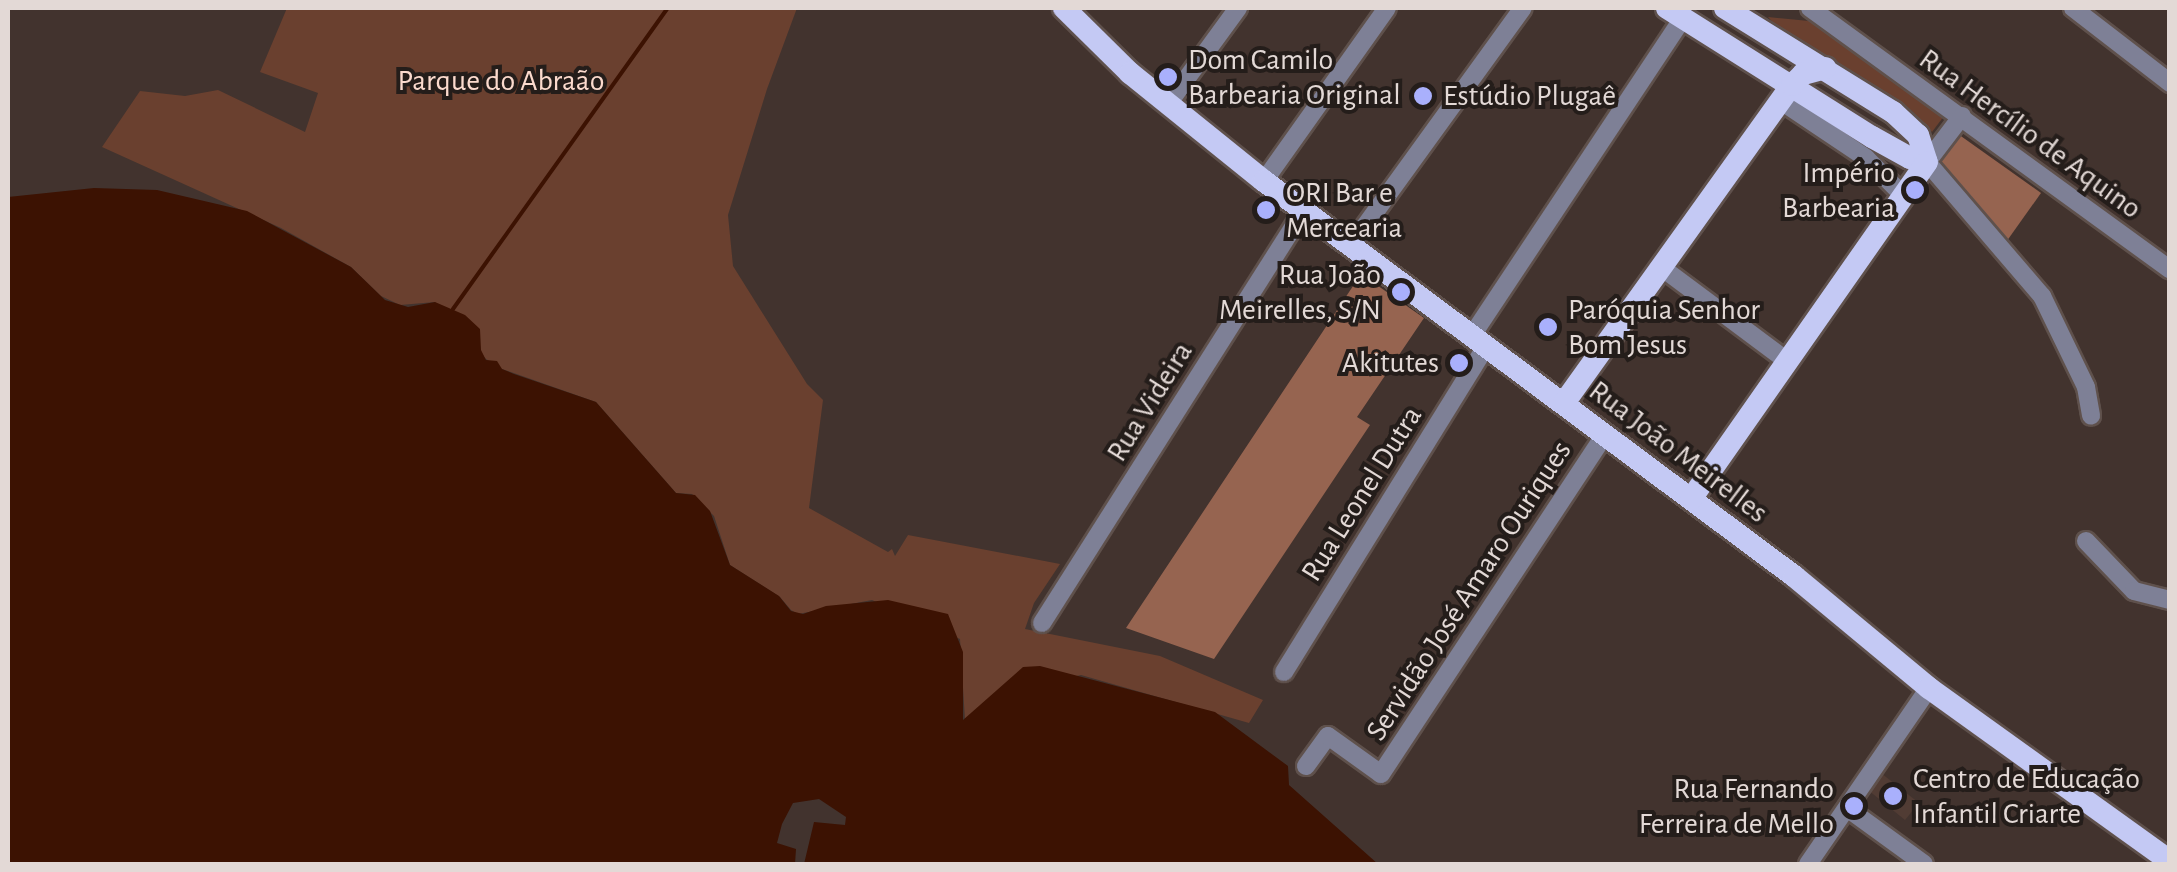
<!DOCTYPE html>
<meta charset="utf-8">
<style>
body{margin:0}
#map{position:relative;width:2177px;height:872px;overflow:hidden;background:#42332e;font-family:"Alegreya Sans",sans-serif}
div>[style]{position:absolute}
.built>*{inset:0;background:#513c34}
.green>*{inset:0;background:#6a402f}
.forest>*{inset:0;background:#966450}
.water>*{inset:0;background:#3c1202}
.stream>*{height:4px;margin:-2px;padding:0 2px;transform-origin:2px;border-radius:2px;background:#3c1202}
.roads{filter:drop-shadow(2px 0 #5f514c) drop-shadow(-2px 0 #5f514c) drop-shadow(0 2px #5f514c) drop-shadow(0 -2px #5f514c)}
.minor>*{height:18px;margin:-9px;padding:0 9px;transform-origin:9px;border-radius:9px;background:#7e8096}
.major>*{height:22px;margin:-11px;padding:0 11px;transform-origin:11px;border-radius:11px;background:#c4c9f4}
.dots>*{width:28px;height:28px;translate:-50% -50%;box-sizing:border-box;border:5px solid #241d1a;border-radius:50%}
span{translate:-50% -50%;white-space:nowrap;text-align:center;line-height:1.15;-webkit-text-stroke:8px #241d1a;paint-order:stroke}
.poi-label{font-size:30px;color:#e3d9d6}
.left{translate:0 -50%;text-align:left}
.right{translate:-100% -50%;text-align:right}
.park-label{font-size:30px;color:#fbdacd}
.street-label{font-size:30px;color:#e3d9d6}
.frame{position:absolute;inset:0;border:10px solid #e3d9d6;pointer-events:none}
</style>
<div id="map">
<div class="built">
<div style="clip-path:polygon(1881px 773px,1919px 803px,1905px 820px,1868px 790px)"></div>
</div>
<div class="green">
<div style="clip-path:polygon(287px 8px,797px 8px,767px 89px,728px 215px,733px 266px,807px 384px,823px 400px,809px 508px,888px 552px,892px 549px,895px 556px,908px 535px,1060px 564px,1034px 603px,1025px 629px,1160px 656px,1263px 700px,1249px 723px,1081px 675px,993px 695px,965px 720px,960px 639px,872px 600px,798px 614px,791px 610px,780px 597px,730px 565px,714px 516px,692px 494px,676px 493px,596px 402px,502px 369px,486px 359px,435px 302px,400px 305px,381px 296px,351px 267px,281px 228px,102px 147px,140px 91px,185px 96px,218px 90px,305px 132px,318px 93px,260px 72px)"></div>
<div style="clip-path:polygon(1768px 17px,1809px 21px,1944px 116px,1932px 132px,1912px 111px,1782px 33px)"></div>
</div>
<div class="forest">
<div style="clip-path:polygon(1958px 134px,2041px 193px,2004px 245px,1939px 162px)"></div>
<div style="clip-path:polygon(1361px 274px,1424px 318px,1357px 417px,1370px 425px,1214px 659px,1126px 628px)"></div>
</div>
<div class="water">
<div style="clip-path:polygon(94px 188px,157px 190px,247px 211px,351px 267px,385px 300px,408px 307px,435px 302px,465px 315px,480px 329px,481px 350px,486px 360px,497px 361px,502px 369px,514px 374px,596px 402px,676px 493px,695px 495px,710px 511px,730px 565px,779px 596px,791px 611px,803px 614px,826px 606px,888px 600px,948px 614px,963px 652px,963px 720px,1023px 667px,1040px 666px,1215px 712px,1288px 766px,1289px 785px,1378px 864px,804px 864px,814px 822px,845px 825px,846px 817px,819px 799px,793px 803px,782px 824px,777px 843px,796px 849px,795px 864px,8px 864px,8px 197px)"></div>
</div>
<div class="stream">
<div style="left:453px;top:309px;width:370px;rotate:-54.5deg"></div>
</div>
<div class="roads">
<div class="minor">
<div style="left:1810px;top:8px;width:445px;rotate:36deg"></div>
<div style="left:2073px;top:8px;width:123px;rotate:37.7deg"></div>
<div style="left:1781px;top:101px;width:102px;rotate:33.8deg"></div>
<div style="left:1866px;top:158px;width:52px;rotate:45deg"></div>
<div style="left:1168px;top:104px;width:119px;rotate:-53.9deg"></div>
<div style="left:1962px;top:116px;width:58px;rotate:127.3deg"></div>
<div style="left:1927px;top:162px;width:177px;rotate:49.4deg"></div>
<div style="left:2042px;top:296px;width:101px;rotate:64.2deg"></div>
<div style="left:2086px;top:387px;width:29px;rotate:80deg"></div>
<div style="left:1264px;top:181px;width:212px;rotate:-54.6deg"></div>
<div style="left:1352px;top:244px;width:291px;rotate:-54.1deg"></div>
<div style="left:1661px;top:267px;width:157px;rotate:36.7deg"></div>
<div style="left:1473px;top:334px;width:379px;rotate:-56.4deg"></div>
<div style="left:2086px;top:541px;width:69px;rotate:46.2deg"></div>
<div style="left:2134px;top:591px;width:37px;rotate:14deg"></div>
<div style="left:1042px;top:623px;width:489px;rotate:-57.6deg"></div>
<div style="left:1284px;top:672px;width:385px;rotate:-58.2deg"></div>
<div style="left:1306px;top:766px;width:37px;rotate:-54deg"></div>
<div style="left:1328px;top:736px;width:65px;rotate:35.6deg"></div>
<div style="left:1381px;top:774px;width:407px;rotate:-56.6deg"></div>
<div style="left:1847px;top:808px;width:95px;rotate:36deg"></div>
<div style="left:1808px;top:864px;width:214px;rotate:-55.5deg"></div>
</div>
<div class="major">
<div style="left:1064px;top:8px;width:93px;rotate:44.6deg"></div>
<div style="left:1130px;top:73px;width:172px;rotate:38.9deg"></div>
<div style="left:1264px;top:181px;width:661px;rotate:36.7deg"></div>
<div style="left:1794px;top:576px;width:175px;rotate:39.7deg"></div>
<div style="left:1929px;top:688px;width:297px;rotate:35.7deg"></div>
<div style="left:1667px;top:8px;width:242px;rotate:32.2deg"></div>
<div style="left:1872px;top:137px;width:43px;rotate:28.9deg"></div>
<div style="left:1910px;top:158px;width:17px;rotate:13deg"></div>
<div style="left:1725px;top:8px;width:198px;rotate:31.8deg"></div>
<div style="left:1893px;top:112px;width:34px;rotate:43deg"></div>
<div style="left:1918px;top:135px;width:28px;rotate:72deg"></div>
<div style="left:1564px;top:403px;width:391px;rotate:-54.4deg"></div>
<div style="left:1792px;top:85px;width:16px;rotate:-45deg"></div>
<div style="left:1803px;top:74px;width:23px;rotate:-15deg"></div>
<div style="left:1691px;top:499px;width:411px;rotate:-55deg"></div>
</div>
</div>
<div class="dots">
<div style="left:1168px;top:77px;background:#a9b0fc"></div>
<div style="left:1423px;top:96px;background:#a9b0fc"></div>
<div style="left:1915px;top:190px;background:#a9b0fc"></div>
<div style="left:1266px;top:210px;background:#a9b0fc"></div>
<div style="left:1401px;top:292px;background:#a9b0fc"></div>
<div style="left:1548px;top:327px;background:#a9b0fc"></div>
<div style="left:1459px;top:363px;background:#a9b0fc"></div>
<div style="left:1893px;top:796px;background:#a9b0fc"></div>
<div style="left:1854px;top:806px;background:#a9b0fc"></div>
</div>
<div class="poi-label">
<span class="left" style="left:1188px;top:77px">Dom Camilo<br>Barbearia Original</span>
<span class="left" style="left:1443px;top:96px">Estúdio Plugaê</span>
<span class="right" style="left:1895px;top:190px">Império<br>Barbearia</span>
<span class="left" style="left:1286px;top:210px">ORI Bar e<br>Mercearia</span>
<span class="right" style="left:1381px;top:292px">Rua João<br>Meirelles, S/N</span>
<span class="left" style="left:1568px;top:327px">Paróquia Senhor<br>Bom Jesus</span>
<span class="right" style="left:1439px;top:363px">Akitutes</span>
<span class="left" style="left:1913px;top:796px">Centro de Educação<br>Infantil Criarte</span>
<span class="right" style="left:1834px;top:806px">Rua Fernando<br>Ferreira de Mello</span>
</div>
<div class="park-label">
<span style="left:501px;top:81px">Parque do Abraão</span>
</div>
<div class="street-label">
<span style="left:2030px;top:134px;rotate:36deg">Rua Hercílio de Aquino</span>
<span style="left:1150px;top:402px;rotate:-58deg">Rua Videira</span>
<span style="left:1678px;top:452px;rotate:37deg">Rua João Meirelles</span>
<span style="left:1362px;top:494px;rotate:-58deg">Rua Leonel Dutra</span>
<span style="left:1469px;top:591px;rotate:-57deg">Servidão José Amaro Ouriques</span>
</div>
<div class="frame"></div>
</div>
